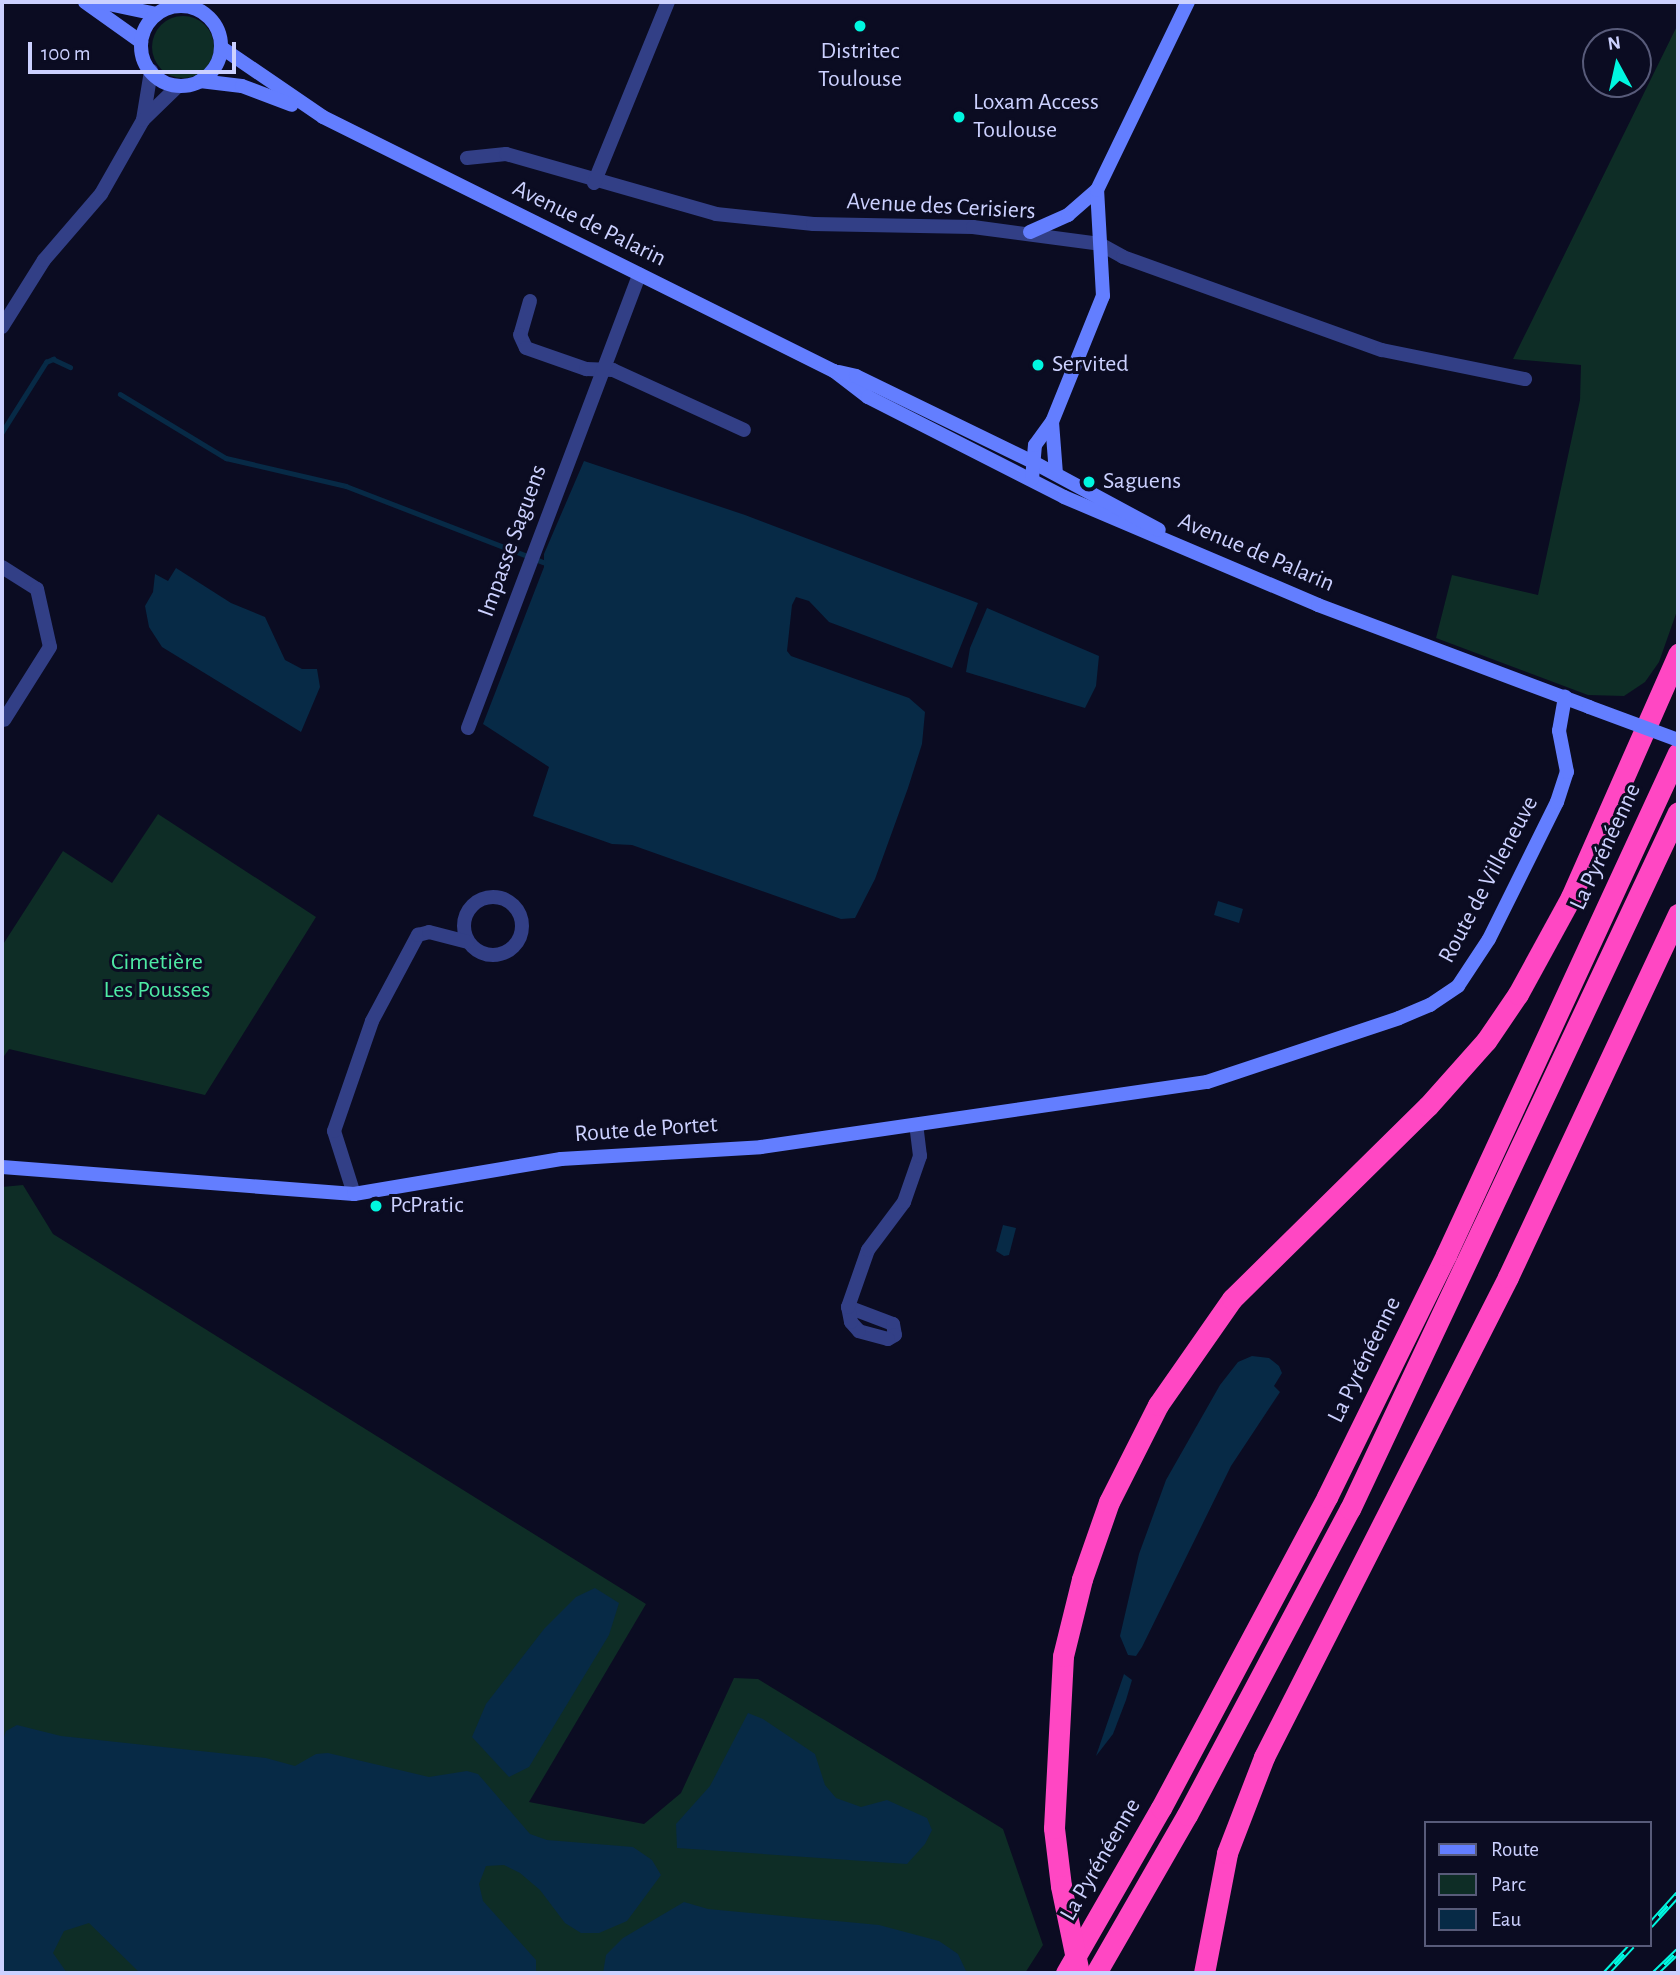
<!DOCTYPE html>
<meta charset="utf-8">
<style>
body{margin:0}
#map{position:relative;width:1680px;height:1975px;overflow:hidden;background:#0b0c22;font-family:"Alegreya Sans",sans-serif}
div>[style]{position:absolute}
.green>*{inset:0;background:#0e2d26}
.round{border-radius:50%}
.water>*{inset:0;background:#072a46}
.stream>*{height:4.5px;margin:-2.25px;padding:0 2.25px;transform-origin:2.25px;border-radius:2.25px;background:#072a46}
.street>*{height:14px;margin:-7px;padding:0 7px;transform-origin:7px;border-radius:7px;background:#323f86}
.street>.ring{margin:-7px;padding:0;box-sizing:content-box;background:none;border:14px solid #323f86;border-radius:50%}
.secondary>*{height:14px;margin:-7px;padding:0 7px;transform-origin:7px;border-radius:7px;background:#637eff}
.secondary>.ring{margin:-7px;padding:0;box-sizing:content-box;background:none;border:14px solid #637eff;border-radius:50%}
.highway>*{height:21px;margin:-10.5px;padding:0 10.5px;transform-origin:10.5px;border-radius:10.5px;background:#ff47c3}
.rail>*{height:7px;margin-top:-3.5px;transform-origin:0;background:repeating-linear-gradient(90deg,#0b0c22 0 13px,#00f7e0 0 26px);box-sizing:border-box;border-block:2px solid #00f7e0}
.secondary-bridge>*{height:14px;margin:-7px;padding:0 7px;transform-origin:7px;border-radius:7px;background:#637eff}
.highway-bridge>*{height:21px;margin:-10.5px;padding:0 10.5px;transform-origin:10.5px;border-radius:10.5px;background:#ff47c3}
.dots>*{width:19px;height:19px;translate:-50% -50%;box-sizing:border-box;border:4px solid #0b0c22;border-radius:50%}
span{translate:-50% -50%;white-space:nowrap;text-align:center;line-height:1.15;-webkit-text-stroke:6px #0b0c22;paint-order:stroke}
.poi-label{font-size:24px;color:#ccd1ff}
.left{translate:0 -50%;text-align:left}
.street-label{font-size:24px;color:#ccd1ff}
.park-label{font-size:24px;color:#4eeaa4}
.frame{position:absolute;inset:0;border:4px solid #ccd1ff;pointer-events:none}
.legend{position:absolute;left:1424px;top:1821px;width:228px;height:126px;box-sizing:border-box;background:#0b0c22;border:2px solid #585b7a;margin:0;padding:9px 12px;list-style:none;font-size:21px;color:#ccd1ff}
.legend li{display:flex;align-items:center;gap:14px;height:35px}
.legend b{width:35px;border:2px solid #585b7a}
.north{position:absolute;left:1582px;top:28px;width:70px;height:70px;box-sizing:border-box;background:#0b0c22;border:2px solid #585b7a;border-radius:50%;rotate:352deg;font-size:19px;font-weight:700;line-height:28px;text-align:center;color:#ccd1ff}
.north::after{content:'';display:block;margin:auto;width:24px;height:32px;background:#00f7e0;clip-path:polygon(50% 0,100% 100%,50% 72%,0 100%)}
.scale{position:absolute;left:28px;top:42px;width:208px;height:32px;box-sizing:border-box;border:4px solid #ccd1ff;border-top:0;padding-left:9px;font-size:21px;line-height:24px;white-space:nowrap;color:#ccd1ff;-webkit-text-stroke:5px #0b0c22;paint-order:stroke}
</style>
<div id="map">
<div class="green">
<div class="round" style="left:152px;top:16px;width:62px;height:62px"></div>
<div style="clip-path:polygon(1678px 24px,1678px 608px,1659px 662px,1645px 682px,1624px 696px,1588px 695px,1436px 638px,1452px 575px,1538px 595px,1580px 400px,1581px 365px,1513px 359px)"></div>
<div style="clip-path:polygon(158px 814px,316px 917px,205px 1095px,9px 1049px,2px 1059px,2px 946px,63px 851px,112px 883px)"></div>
<div style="clip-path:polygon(23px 1185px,53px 1234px,646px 1604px,529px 1802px,644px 1824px,681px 1793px,734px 1678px,758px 1679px,1003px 1829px,1043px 1945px,1025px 1973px,2px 1973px,2px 1187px)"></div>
</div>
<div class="water">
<div style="clip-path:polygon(584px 461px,745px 515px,978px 603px,952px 668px,829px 622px,809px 601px,796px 597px,792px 605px,787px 651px,791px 656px,909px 698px,925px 712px,922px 744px,908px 788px,875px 879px,855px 918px,841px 919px,632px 845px,612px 844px,533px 816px,549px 767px,483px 724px,544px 567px,544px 554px)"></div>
<div style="clip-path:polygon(176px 568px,231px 603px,265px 617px,285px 660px,302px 669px,317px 669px,320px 687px,301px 732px,162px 647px,149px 627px,145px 606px,153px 592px,155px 574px,168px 581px)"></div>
<div style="clip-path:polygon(987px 608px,1099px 656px,1096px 686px,1085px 708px,966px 672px,970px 648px)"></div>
<div style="clip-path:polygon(1218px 901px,1243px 909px,1239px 923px,1214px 915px)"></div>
<div style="clip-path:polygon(1003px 1225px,1016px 1228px,1009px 1255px,1004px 1256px,996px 1251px)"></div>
<div style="clip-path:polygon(1252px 1356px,1269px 1358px,1279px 1366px,1282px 1373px,1274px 1386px,1280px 1392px,1231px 1466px,1142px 1647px,1136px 1656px,1128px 1655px,1120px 1636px,1139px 1554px,1166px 1480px,1220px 1385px,1238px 1362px)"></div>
<div style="clip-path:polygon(595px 1588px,619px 1603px,609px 1635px,529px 1767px,509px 1777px,472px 1737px,486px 1704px,544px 1629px,576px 1597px)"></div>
<div style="clip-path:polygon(1124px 1674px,1132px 1680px,1126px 1700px,1113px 1734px,1096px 1756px)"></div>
<div style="clip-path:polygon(748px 1713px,763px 1719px,815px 1754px,825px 1785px,836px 1798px,861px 1807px,887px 1800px,927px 1818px,932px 1830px,925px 1844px,907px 1864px,677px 1848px,676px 1824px,710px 1786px)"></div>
<div style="clip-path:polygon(17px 1725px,61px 1736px,266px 1758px,295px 1766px,316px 1754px,328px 1753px,429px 1777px,467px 1771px,478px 1774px,530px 1834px,547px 1840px,633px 1847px,652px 1860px,661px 1875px,627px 1921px,599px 1933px,581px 1933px,565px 1923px,540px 1890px,520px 1873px,504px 1865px,486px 1866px,479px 1884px,483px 1901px,536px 1960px,536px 1973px,140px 1973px,89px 1923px,64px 1931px,53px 1953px,67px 1973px,2px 1973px,2px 1743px,6px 1731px)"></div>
<div style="clip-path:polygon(684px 1902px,708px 1909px,879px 1925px,939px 1941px,958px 1954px,967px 1973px,603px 1973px,606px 1955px,623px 1938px)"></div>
</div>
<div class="stream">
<div style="left:120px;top:394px;width:124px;rotate:31.1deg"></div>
<div style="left:226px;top:458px;width:123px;rotate:13.1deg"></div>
<div style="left:346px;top:486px;width:211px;rotate:21.1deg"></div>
<div style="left:2px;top:432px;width:83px;rotate:-57.8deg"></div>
<div style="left:46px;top:362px;width:8px;rotate:-23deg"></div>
<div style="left:53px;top:359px;width:19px;rotate:25deg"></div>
</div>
<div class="street">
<div style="left:143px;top:120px;width:50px;rotate:-80.7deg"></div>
<div style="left:467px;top:158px;width:39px;rotate:-6deg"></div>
<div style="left:506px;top:154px;width:218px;rotate:15.9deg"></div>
<div style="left:716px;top:214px;width:98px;rotate:5.9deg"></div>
<div style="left:813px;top:224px;width:160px;rotate:1.1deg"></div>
<div style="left:973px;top:227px;width:128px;rotate:7.6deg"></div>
<div style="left:1100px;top:244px;width:26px;rotate:29deg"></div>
<div style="left:1123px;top:257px;width:275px;rotate:19.8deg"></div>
<div style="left:1382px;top:350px;width:146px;rotate:11.5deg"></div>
<div style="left:594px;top:183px;width:196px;rotate:-67.8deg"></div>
<div style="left:530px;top:301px;width:35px;rotate:106deg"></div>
<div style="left:520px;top:335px;width:14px;rotate:65deg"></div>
<div style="left:526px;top:348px;width:64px;rotate:19.3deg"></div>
<div style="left:586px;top:369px;width:27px;rotate:2deg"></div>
<div style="left:613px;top:370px;width:144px;rotate:24.6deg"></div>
<div style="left:2px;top:327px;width:79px;rotate:-57.9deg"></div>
<div style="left:44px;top:260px;width:87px;rotate:-49.2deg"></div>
<div style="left:101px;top:194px;width:85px;rotate:-60.4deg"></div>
<div style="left:143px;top:120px;width:47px;rotate:-44.1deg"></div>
<div style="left:2px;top:567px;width:41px;rotate:32.2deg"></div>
<div style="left:37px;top:589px;width:59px;rotate:77.4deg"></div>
<div style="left:50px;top:647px;width:86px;rotate:122.2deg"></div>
<div style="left:468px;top:728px;width:485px;rotate:-69.3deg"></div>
<div class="ring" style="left:464px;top:897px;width:44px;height:44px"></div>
<div style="left:354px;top:1194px;width:66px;rotate:-107.6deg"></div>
<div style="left:334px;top:1131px;width:116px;rotate:-70.9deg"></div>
<div style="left:372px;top:1021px;width:98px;rotate:-61.9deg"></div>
<div style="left:418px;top:935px;width:11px;rotate:-15deg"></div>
<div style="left:429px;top:932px;width:40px;rotate:14.4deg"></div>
<div style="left:848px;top:1307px;width:48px;rotate:20.7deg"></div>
<div style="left:893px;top:1324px;width:11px;rotate:80deg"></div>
<div style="left:895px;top:1335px;width:8px;rotate:150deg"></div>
<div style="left:888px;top:1339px;width:30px;rotate:-165deg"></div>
<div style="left:859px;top:1331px;width:12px;rotate:-132deg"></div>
<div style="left:851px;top:1322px;width:15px;rotate:-101deg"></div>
<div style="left:848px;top:1307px;width:60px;rotate:-70.7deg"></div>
<div style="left:868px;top:1250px;width:60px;rotate:-53.1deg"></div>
<div style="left:904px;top:1202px;width:49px;rotate:-70.8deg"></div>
<div style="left:920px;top:1156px;width:31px;rotate:-97deg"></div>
</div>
<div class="secondary">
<div style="left:85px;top:2px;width:69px;rotate:35.5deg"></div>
<div style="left:99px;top:2px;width:58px;rotate:11.9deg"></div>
<div class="ring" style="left:141px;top:6px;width:66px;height:66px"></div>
<div style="left:222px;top:48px;width:122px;rotate:34.3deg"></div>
<div style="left:323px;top:117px;width:571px;rotate:26.43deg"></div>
<div style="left:834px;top:371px;width:43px;rotate:37.4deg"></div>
<div style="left:868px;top:397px;width:220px;rotate:27deg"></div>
<div style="left:1064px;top:497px;width:276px;rotate:23deg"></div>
<div style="left:1318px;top:605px;width:290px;rotate:20.6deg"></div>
<div style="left:200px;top:81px;width:42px;rotate:6.8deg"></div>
<div style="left:242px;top:86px;width:53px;rotate:20.8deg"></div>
<div style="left:1030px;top:232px;width:42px;rotate:-24.1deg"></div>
<div style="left:1068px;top:215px;width:38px;rotate:-41deg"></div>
<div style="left:839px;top:372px;width:17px;rotate:13deg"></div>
<div style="left:856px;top:376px;width:195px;rotate:25.9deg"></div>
<div style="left:1031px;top:461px;width:145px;rotate:28.3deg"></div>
<div style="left:1052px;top:422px;width:52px;rotate:85.6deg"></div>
<div style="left:1032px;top:479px;width:34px;rotate:-85deg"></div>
<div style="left:1035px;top:445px;width:29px;rotate:-54deg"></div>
<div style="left:1052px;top:422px;width:136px;rotate:-68deg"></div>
<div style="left:1103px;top:296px;width:106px;rotate:-93.2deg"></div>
<div style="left:1097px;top:190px;width:209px;rotate:-64.2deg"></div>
<div style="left:2px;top:1167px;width:353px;rotate:4.4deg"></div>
<div style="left:354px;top:1194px;width:210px;rotate:-9.6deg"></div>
<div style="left:561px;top:1159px;width:200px;rotate:-3.4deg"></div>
<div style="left:761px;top:1147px;width:451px;rotate:-8.3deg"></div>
<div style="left:1207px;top:1082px;width:202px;rotate:-18.4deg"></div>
<div style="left:1399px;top:1018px;width:34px;rotate:-23deg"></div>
<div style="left:1430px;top:1005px;width:34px;rotate:-34deg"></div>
<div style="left:1458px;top:986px;width:56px;rotate:-56.6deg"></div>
<div style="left:1489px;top:939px;width:153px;rotate:-63.6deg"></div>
<div style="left:1557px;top:802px;width:32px;rotate:-72deg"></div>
<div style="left:1567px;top:772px;width:42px;rotate:-101deg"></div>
<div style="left:1559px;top:731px;width:35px;rotate:-80deg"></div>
</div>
<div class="highway">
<div style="left:1061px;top:1886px;width:58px;rotate:-96.9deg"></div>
<div style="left:1054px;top:1828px;width:172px;rotate:-87deg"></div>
<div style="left:1063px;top:1656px;width:79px;rotate:-76.1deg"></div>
<div style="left:1082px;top:1579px;width:82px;rotate:-70.7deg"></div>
<div style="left:1109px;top:1502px;width:109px;rotate:-63.2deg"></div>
<div style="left:1158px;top:1405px;width:129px;rotate:-55.1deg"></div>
<div style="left:1232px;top:1299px;width:275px;rotate:-44.6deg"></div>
<div style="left:1428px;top:1106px;width:87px;rotate:-48.3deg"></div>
<div style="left:1486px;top:1041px;width:57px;rotate:-55.8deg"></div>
<div style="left:1518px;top:994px;width:111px;rotate:-61.3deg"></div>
<div style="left:1571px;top:897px;width:266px;rotate:-66.2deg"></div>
<div style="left:1066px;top:1973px;width:190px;rotate:-60.1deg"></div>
<div style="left:1161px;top:1808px;width:353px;rotate:-61.9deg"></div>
<div style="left:1327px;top:1497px;width:270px;rotate:-63.8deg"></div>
<div style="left:1446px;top:1255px;width:553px;rotate:-65.2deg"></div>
<div style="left:1096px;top:1973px;width:182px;rotate:-60.1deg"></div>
<div style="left:1187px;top:1815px;width:347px;rotate:-62deg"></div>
<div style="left:1350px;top:1509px;width:770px;rotate:-64.8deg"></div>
<div style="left:1204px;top:1973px;width:122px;rotate:-79.1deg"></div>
<div style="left:1227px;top:1853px;width:103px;rotate:-68.9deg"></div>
<div style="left:1264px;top:1757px;width:538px;rotate:-63.05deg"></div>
<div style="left:1508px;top:1277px;width:401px;rotate:-64.9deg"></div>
</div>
<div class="rail">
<div style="left:1650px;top:1925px;width:42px;rotate:-47.9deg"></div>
<div style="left:1606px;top:1973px;width:38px;rotate:-47deg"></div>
<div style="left:1655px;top:1973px;width:32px;rotate:-44deg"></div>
</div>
<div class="secondary-bridge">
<div style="left:1589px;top:707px;width:95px;rotate:20.3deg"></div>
</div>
<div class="highway-bridge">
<div style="left:1061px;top:1886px;width:89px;rotate:78.3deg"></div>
</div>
<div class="dots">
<div style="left:860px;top:26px;background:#00f7e0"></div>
<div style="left:959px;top:117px;background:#00f7e0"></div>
<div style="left:1038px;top:365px;background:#00f7e0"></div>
<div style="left:1089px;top:482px;background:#00f7e0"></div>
<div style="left:376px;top:1206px;background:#00f7e0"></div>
</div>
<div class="poi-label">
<span style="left:860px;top:66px">Distritec<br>Toulouse</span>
<span class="left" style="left:973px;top:117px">Loxam Access<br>Toulouse</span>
<span class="left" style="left:1052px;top:365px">Servited</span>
<span class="left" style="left:1103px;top:482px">Saguens</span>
<span class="left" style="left:390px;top:1206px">PcPratic</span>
</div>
<div class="street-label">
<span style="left:941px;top:207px;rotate:3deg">Avenue des Cerisiers</span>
<span style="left:589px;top:224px;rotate:26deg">Avenue de Palarin</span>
<span style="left:513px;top:541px;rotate:-70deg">Impasse Saguens</span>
<span style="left:1256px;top:553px;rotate:23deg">Avenue de Palarin</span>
<span style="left:1606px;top:847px;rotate:-65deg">La Pyrénéenne</span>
<span style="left:1489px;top:880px;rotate:-62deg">Route de Villeneuve</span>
<span style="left:646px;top:1130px;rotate:-4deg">Route de Portet</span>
<span style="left:1365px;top:1360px;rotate:-64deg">La Pyrénéenne</span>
<span style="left:1101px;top:1860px;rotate:-60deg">La Pyrénéenne</span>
</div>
<div class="park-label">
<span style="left:157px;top:977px">Cimetière<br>Les Pousses</span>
</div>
<div class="frame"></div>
<ul class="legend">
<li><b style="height:9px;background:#637eff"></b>Route</li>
<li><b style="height:19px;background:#0e2d26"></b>Parc</li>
<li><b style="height:19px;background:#072a46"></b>Eau</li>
</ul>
<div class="north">N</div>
<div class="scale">100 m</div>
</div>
